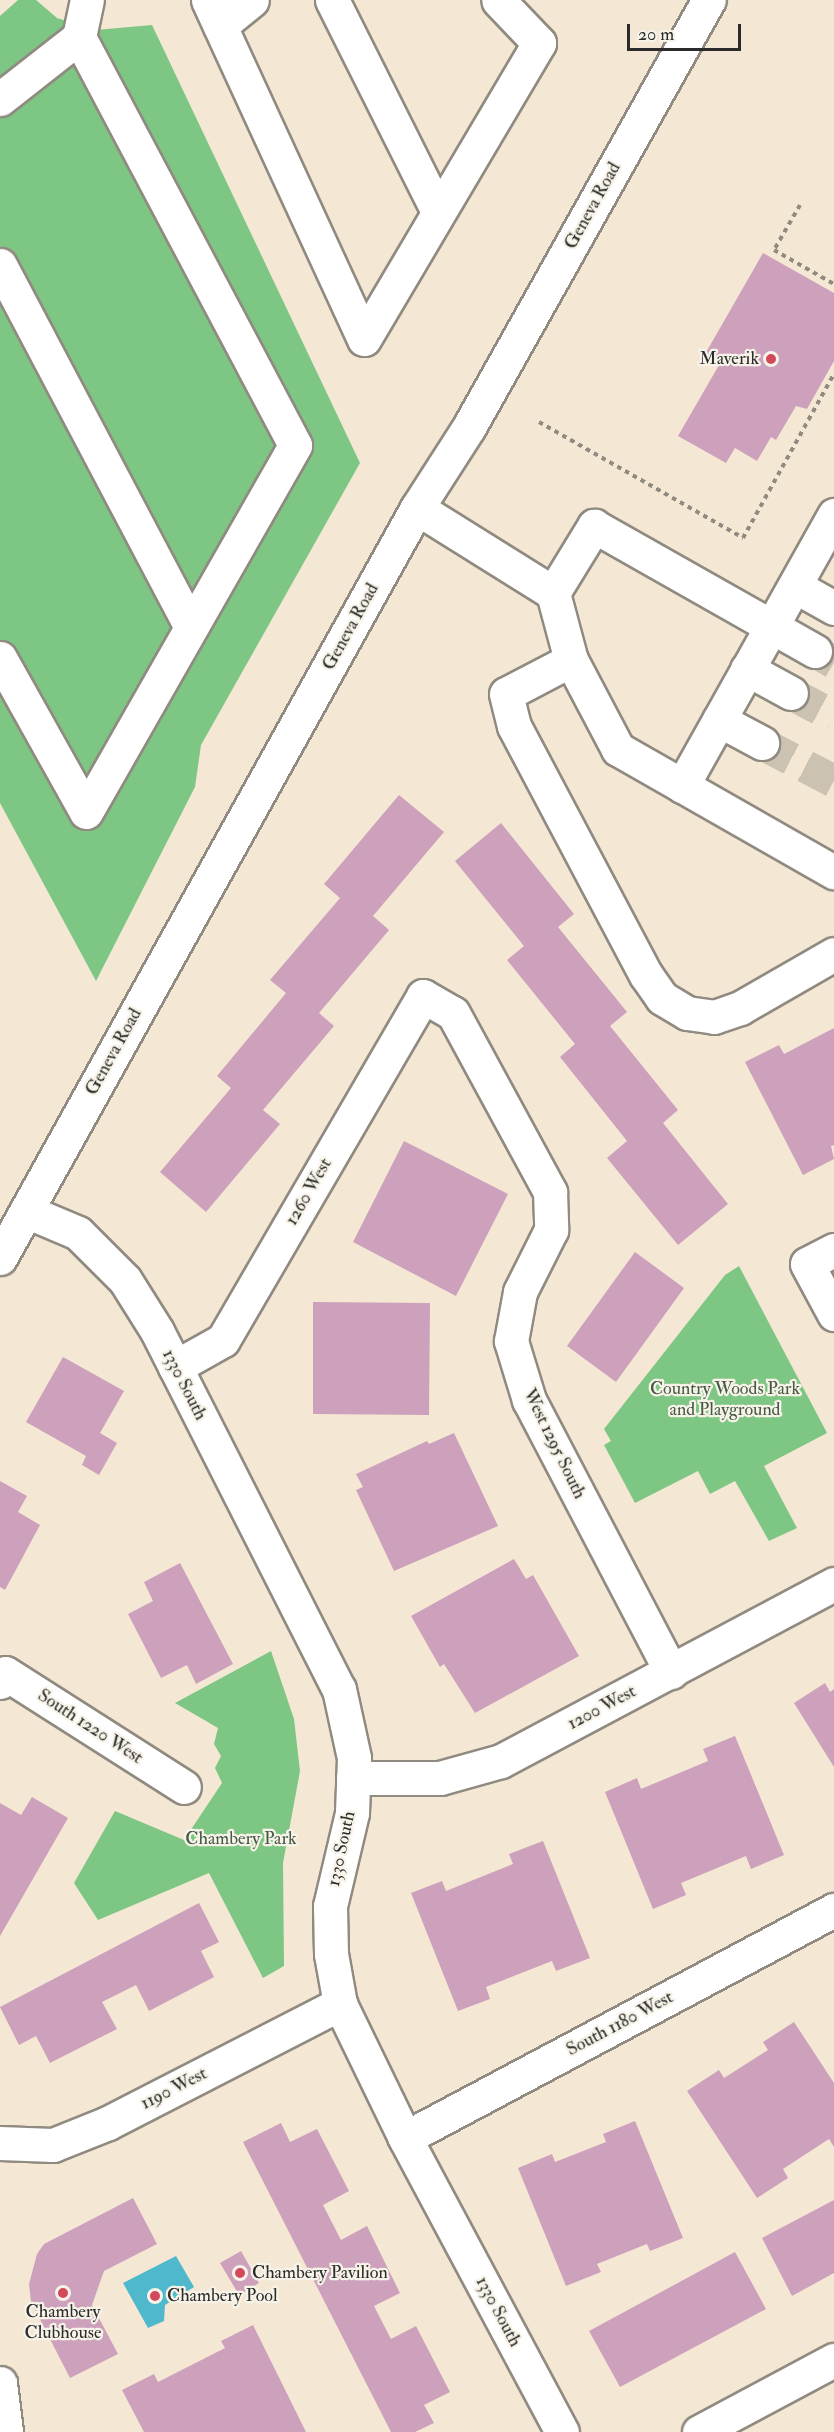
<!DOCTYPE html>
<style>
body{margin:0}
#map{position:relative;width:834px;height:2432px;overflow:hidden;background:#f4e8d4;font-family:"IM FELL Double Pica",serif}
div>[style]{position:absolute}
.green>*{inset:0;background:#7ec683}
.water>*{inset:0;background:#4fb8cc}
.building>*{inset:0;background:#cda0bc}
.minor-tunnel>*{height:33px;margin-top:-16.5px;transform-origin:0;background:repeating-linear-gradient(90deg,#ccc2b2 0 33px,transparent 0 49px)}
.path>*{height:4px;margin-top:-2px;transform-origin:0;background:repeating-linear-gradient(90deg,#908a80 0 4.5px,transparent 0 9px)}
.roads{filter:drop-shadow(2px 0 #908a80) drop-shadow(-2px 0 #908a80) drop-shadow(0 2px #908a80) drop-shadow(0 -2px #908a80)}
.minor>*{height:33px;margin:-16.5px;padding:0 16.5px;transform-origin:16.5px;border-radius:16.5px;background:#fff}
.major>*{height:33px;margin:-16.5px;padding:0 16.5px;transform-origin:16.5px;border-radius:16.5px;background:#fff}
.dots>*{width:16px;height:16px;translate:-50% -50%;box-sizing:border-box;border:3px solid #f7f3e8;border-radius:50%}
span{translate:-50% -50%;white-space:nowrap;text-align:center;line-height:1.15;-webkit-text-stroke:4.5px #f7f3e8;paint-order:stroke}
.street-label{font-size:18px;color:#2b2b2b}
.poi-label{font-size:18px;color:#2b2b2b}
.right{translate:-100% -50%;text-align:right}
.left{translate:0 -50%;text-align:left}
.park-label{font-size:18px;color:#445a45}
.scale{position:absolute;left:627px;top:24px;width:114px;height:27px;box-sizing:border-box;border:3px solid #2b2b2b;border-top:0;padding-left:8px;font-size:18px;line-height:21px;white-space:nowrap;color:#2b2b2b;-webkit-text-stroke:4px #f7f3e8;paint-order:stroke}
</style>
<div id="map">
<div class="green">
<div style="clip-path:polygon(18px 0,36px 0,57px 18px,96px 30px,152px 25px,360px 463px,201px 745px,195px 787px,96px 981px,0 803px,0 16px)"></div>
<div style="clip-path:polygon(739px 1266px,827px 1433px,764px 1466px,797px 1528px,769px 1541px,735px 1481px,710px 1494px,698px 1471px,635px 1503px,604px 1445px,611px 1441px,604px 1429px,725px 1275px)"></div>
<div style="clip-path:polygon(271px 1651px,294px 1719px,300px 1771px,283px 1863px,284px 1966px,263px 1978px,209px 1873px,98px 1920px,74px 1883px,115px 1811px,184px 1840px,222px 1783px,215px 1768px,221px 1756px,214px 1744px,218px 1728px,175px 1703px)"></div>
</div>
<div class="water">
<div style="clip-path:polygon(176px 2256px,194px 2287px,165px 2305px,164px 2321px,148px 2328px,123px 2283px)"></div>
</div>
<div class="building">
<div style="clip-path:polygon(763px 253px,834px 293px,834px 361px,807px 409px,796px 406px,776px 440px,771px 437px,757px 461px,735px 448px,726px 463px,678px 436px,719px 365px,704px 356px)"></div>
<div style="clip-path:polygon(399px 795px,444px 832px,373px 916px,389px 930px,319px 1013px,334px 1026px,263px 1110px,280px 1124px,206px 1212px,160px 1172px,231px 1088px,217px 1076px,286px 993px,270px 980px,340px 898px,324px 884px)"></div>
<div style="clip-path:polygon(501px 823px,574px 914px,558px 927px,627px 1012px,610px 1026px,678px 1110px,663px 1123px,728px 1204px,678px 1245px,607px 1158px,627px 1141px,560px 1057px,575px 1044px,507px 960px,524px 946px,455px 861px)"></div>
<div style="clip-path:polygon(834px 1028px,834px 1145px,831px 1146px,834px 1159px,803px 1175px,745px 1062px,779px 1045px,784px 1054px)"></div>
<div style="clip-path:polygon(404px 1141px,508px 1194px,456px 1296px,353px 1242px)"></div>
<div style="clip-path:polygon(635px 1252px,684px 1288px,616px 1382px,567px 1346px)"></div>
<div style="clip-path:polygon(313px 1302px,430px 1303px,429px 1415px,313px 1414px)"></div>
<div style="clip-path:polygon(63px 1357px,124px 1391px,100px 1433px,117px 1443px,99px 1475px,82px 1465px,86px 1456px,26px 1422px)"></div>
<div style="clip-path:polygon(454px 1433px,498px 1526px,394px 1571px,356px 1490px,363px 1487px,356px 1474px,427px 1441px,429px 1444px)"></div>
<div style="clip-path:polygon(0 1481px,27px 1496px,18px 1512px,40px 1525px,5px 1590px,0 1587px)"></div>
<div style="clip-path:polygon(514px 1559px,526px 1579px,533px 1575px,579px 1656px,475px 1713px,444px 1664px,440px 1667px,411px 1616px)"></div>
<div style="clip-path:polygon(180px 1563px,233px 1664px,196px 1684px,187px 1665px,161px 1678px,128px 1614px,153px 1601px,144px 1582px)"></div>
<div style="clip-path:polygon(825px 1683px,830px 1692px,834px 1689px,834px 1767px,794px 1703px)"></div>
<div style="clip-path:polygon(735px 1736px,784px 1855px,751px 1869px,746px 1856px,681px 1883px,686px 1895px,653px 1909px,605px 1792px,637px 1778px,641px 1789px,708px 1761px,703px 1749px)"></div>
<div style="clip-path:polygon(32px 1797px,68px 1818px,0 1936px,0 1803px,21px 1815px)"></div>
<div style="clip-path:polygon(543px 1841px,590px 1958px,556px 1971px,552px 1961px,486px 1987px,490px 1999px,458px 2011px,411px 1893px,442px 1881px,446px 1891px,513px 1864px,509px 1854px)"></div>
<div style="clip-path:polygon(199px 1903px,219px 1942px,201px 1951px,214px 1977px,149px 2011px,136px 1985px,102px 2002px,117px 2029px,50px 2063px,36px 2036px,19px 2045px,0 2007px)"></div>
<div style="clip-path:polygon(794px 2022px,834px 2083px,834px 2147px,829px 2139px,783px 2169px,788px 2178px,757px 2198px,687px 2091px,719px 2070px,724px 2078px,768px 2050px,763px 2042px)"></div>
<div style="clip-path:polygon(635px 2121px,683px 2238px,650px 2251px,647px 2244px,597px 2264px,601px 2272px,566px 2286px,518px 2168px,552px 2154px,555px 2162px,606px 2142px,603px 2134px)"></div>
<div style="clip-path:polygon(281px 2123px,290px 2142px,317px 2129px,349px 2191px,323px 2205px,341px 2240px,367px 2226px,400px 2293px,374px 2306px,391px 2339px,416px 2326px,450px 2392px,424px 2405px,434px 2423px,415px 2432px,391px 2432px,243px 2142px)"></div>
<div style="clip-path:polygon(133px 2198px,157px 2244px,104px 2271px,92px 2305px,118px 2354px,70px 2378px,31px 2302px,29px 2284px,37px 2254px,44px 2244px)"></div>
<div style="clip-path:polygon(834px 2200px,834px 2273px,792px 2296px,762px 2238px)"></div>
<div style="clip-path:polygon(241px 2251px,259px 2283px,239px 2295px,220px 2263px)"></div>
<div style="clip-path:polygon(735px 2252px,766px 2309px,620px 2387px,589px 2331px)"></div>
<div style="clip-path:polygon(253px 2325px,306px 2432px,144px 2432px,122px 2390px,154px 2374px,158px 2382px,225px 2348px,221px 2341px)"></div>
</div>
<div class="minor-tunnel">
<div style="left:815px;top:651px;width:22px;rotate:30deg"></div>
<div style="left:791px;top:693px;width:49px;rotate:28.1deg"></div>
<div style="left:762px;top:743px;width:81px;rotate:27.8deg"></div>
</div>
<div class="path">
<div style="left:800px;top:205px;width:52px;rotate:120deg"></div>
<div style="left:774px;top:250px;width:69px;rotate:29.5deg"></div>
<div style="left:539px;top:422px;width:235px;rotate:29.6deg"></div>
<div style="left:743px;top:538px;width:188px;rotate:-61deg"></div>
</div>
<div class="roads">
<div class="minor">
<div style="left:208px;top:0;width:373px;rotate:65.3deg"></div>
<div style="left:364px;top:339px;width:344px;rotate:-59.4deg"></div>
<div style="left:539px;top:43px;width:59px;rotate:-133.6deg"></div>
<div style="left:332px;top:0;width:237px;rotate:63.4deg"></div>
<div style="left:220px;top:26px;width:41px;rotate:-39.1deg"></div>
<div style="left:0;top:99px;width:100px;rotate:-38.1deg"></div>
<div style="left:0;top:265px;width:407px;rotate:62.2deg"></div>
<div style="left:417px;top:508px;width:160px;rotate:32deg"></div>
<div style="left:553px;top:593px;width:69px;rotate:75deg"></div>
<div style="left:571px;top:660px;width:101px;rotate:62.2deg"></div>
<div style="left:618px;top:749px;width:249px;rotate:29.7deg"></div>
<div style="left:795px;top:586px;width:45px;rotate:29.4deg"></div>
<div style="left:553px;top:593px;width:79px;rotate:-58.5deg"></div>
<div style="left:594px;top:526px;width:254px;rotate:29.5deg"></div>
<div style="left:0;top:658px;width:176px;rotate:60.8deg"></div>
<div style="left:86px;top:812px;width:422px;rotate:-60.3deg"></div>
<div style="left:295px;top:445px;width:462px;rotate:-117.9deg"></div>
<div style="left:79px;top:37px;width:38px;rotate:-78deg"></div>
<div style="left:571px;top:660px;width:73px;rotate:152.4deg"></div>
<div style="left:506px;top:694px;width:33px;rotate:76deg"></div>
<div style="left:514px;top:726px;width:282px;rotate:62.1deg"></div>
<div style="left:646px;top:975px;width:28px;rotate:55deg"></div>
<div style="left:662px;top:998px;width:29px;rotate:31deg"></div>
<div style="left:687px;top:1013px;width:27px;rotate:8deg"></div>
<div style="left:714px;top:1017px;width:28px;rotate:-19deg"></div>
<div style="left:740px;top:1008px;width:108px;rotate:-29.9deg"></div>
<div style="left:747px;top:669px;width:50px;rotate:28.6deg"></div>
<div style="left:719px;top:720px;width:49px;rotate:28.1deg"></div>
<div style="left:682px;top:786px;width:311px;rotate:-60.7deg"></div>
<div style="left:26px;top:1211px;width:56px;rotate:22.9deg"></div>
<div style="left:78px;top:1233px;width:66px;rotate:45deg"></div>
<div style="left:125px;top:1280px;width:60px;rotate:57.9deg"></div>
<div style="left:157px;top:1331px;width:402px;rotate:63.1deg"></div>
<div style="left:339px;top:1689px;width:71px;rotate:77.7deg"></div>
<div style="left:354px;top:1758px;width:55px;rotate:92.1deg"></div>
<div style="left:352px;top:1813px;width:96px;rotate:103.3deg"></div>
<div style="left:330px;top:1906px;width:48px;rotate:88.8deg"></div>
<div style="left:331px;top:1954px;width:51px;rotate:79.8deg"></div>
<div style="left:340px;top:2004px;width:149px;rotate:64.1deg"></div>
<div style="left:405px;top:2138px;width:333px;rotate:61.9deg"></div>
<div style="left:834px;top:1250px;width:30px;rotate:153deg"></div>
<div style="left:807px;top:1264px;width:57px;rotate:61.6deg"></div>
<div style="left:175px;top:1367px;width:55px;rotate:-29.4deg"></div>
<div style="left:223px;top:1340px;width:398px;rotate:-59.8deg"></div>
<div style="left:423px;top:996px;width:34px;rotate:30deg"></div>
<div style="left:453px;top:1013px;width:204px;rotate:61.5deg"></div>
<div style="left:550px;top:1192px;width:38px;rotate:88deg"></div>
<div style="left:551px;top:1230px;width:69px;rotate:116.6deg"></div>
<div style="left:520px;top:1292px;width:50px;rotate:100.4deg"></div>
<div style="left:511px;top:1341px;width:62px;rotate:73deg"></div>
<div style="left:529px;top:1400px;width:307px;rotate:62.4deg"></div>
<div style="left:0;top:1682px;width:10px;rotate:-61deg"></div>
<div style="left:5px;top:1673px;width:212px;rotate:32.5deg"></div>
<div style="left:353px;top:1778px;width:87px"></div>
<div style="left:440px;top:1778px;width:63px;rotate:-15.6deg"></div>
<div style="left:501px;top:1761px;width:377px;rotate:-28deg"></div>
<div style="left:405px;top:2138px;width:486px;rotate:-28deg"></div>
<div style="left:0;top:2143px;width:53px;rotate:2.2deg"></div>
<div style="left:53px;top:2145px;width:59px;rotate:-21.8deg"></div>
<div style="left:108px;top:2123px;width:261px;rotate:-27.2deg"></div>
<div style="left:0;top:2383px;width:49px;rotate:83deg"></div>
<div style="left:699px;top:2432px;width:153px;rotate:-28.1deg"></div>
</div>
<div class="major">
<div style="left:0;top:1258px;width:858px;rotate:-60.93deg"></div>
<div style="left:417px;top:508px;width:96px;rotate:-57.3deg"></div>
<div style="left:469px;top:427px;width:490px;rotate:-60.7deg"></div>
</div>
</div>
<div class="dots">
<div style="left:771px;top:359px;background:#d1495b"></div>
<div style="left:240px;top:2273px;background:#d1495b"></div>
<div style="left:63px;top:2293px;background:#d1495b"></div>
<div style="left:155px;top:2296px;background:#d1495b"></div>
</div>
<div class="street-label">
<span style="left:593px;top:206px;rotate:-61deg">Geneva Road</span>
<span style="left:351px;top:627px;rotate:-61deg">Geneva Road</span>
<span style="left:114px;top:1052px;rotate:-61deg">Geneva Road</span>
<span style="left:309px;top:1192px;rotate:-60deg">1260 West</span>
<span style="left:184px;top:1385px;rotate:63deg">1330 South</span>
<span style="left:554px;top:1444px;rotate:64deg">West 1295 South</span>
<span style="left:602px;top:1708px;rotate:-28deg">1200 West</span>
<span style="left:90px;top:1727px;rotate:33deg">South 1220 West</span>
<span style="left:342px;top:1849px;rotate:-78deg">1330 South</span>
<span style="left:620px;top:2024px;rotate:-28deg">South 1180 West</span>
<span style="left:174px;top:2089px;rotate:-27deg">1190 West</span>
<span style="left:498px;top:2312px;rotate:62deg">1330 South</span>
</div>
<div class="poi-label">
<span class="right" style="left:759px;top:359px">Maverik</span>
<span class="left" style="left:252px;top:2273px">Chambery Pavilion</span>
<span class="left" style="left:167px;top:2296px">Chambery Pool</span>
<span style="left:63px;top:2323px">Chambery<br>Clubhouse</span>
</div>
<div class="park-label">
<span style="left:725px;top:1400px">Country Woods Park<br>and Playground</span>
<span style="left:241px;top:1839px">Chambery Park</span>
</div>
<div class="scale">20 m</div>
</div>
